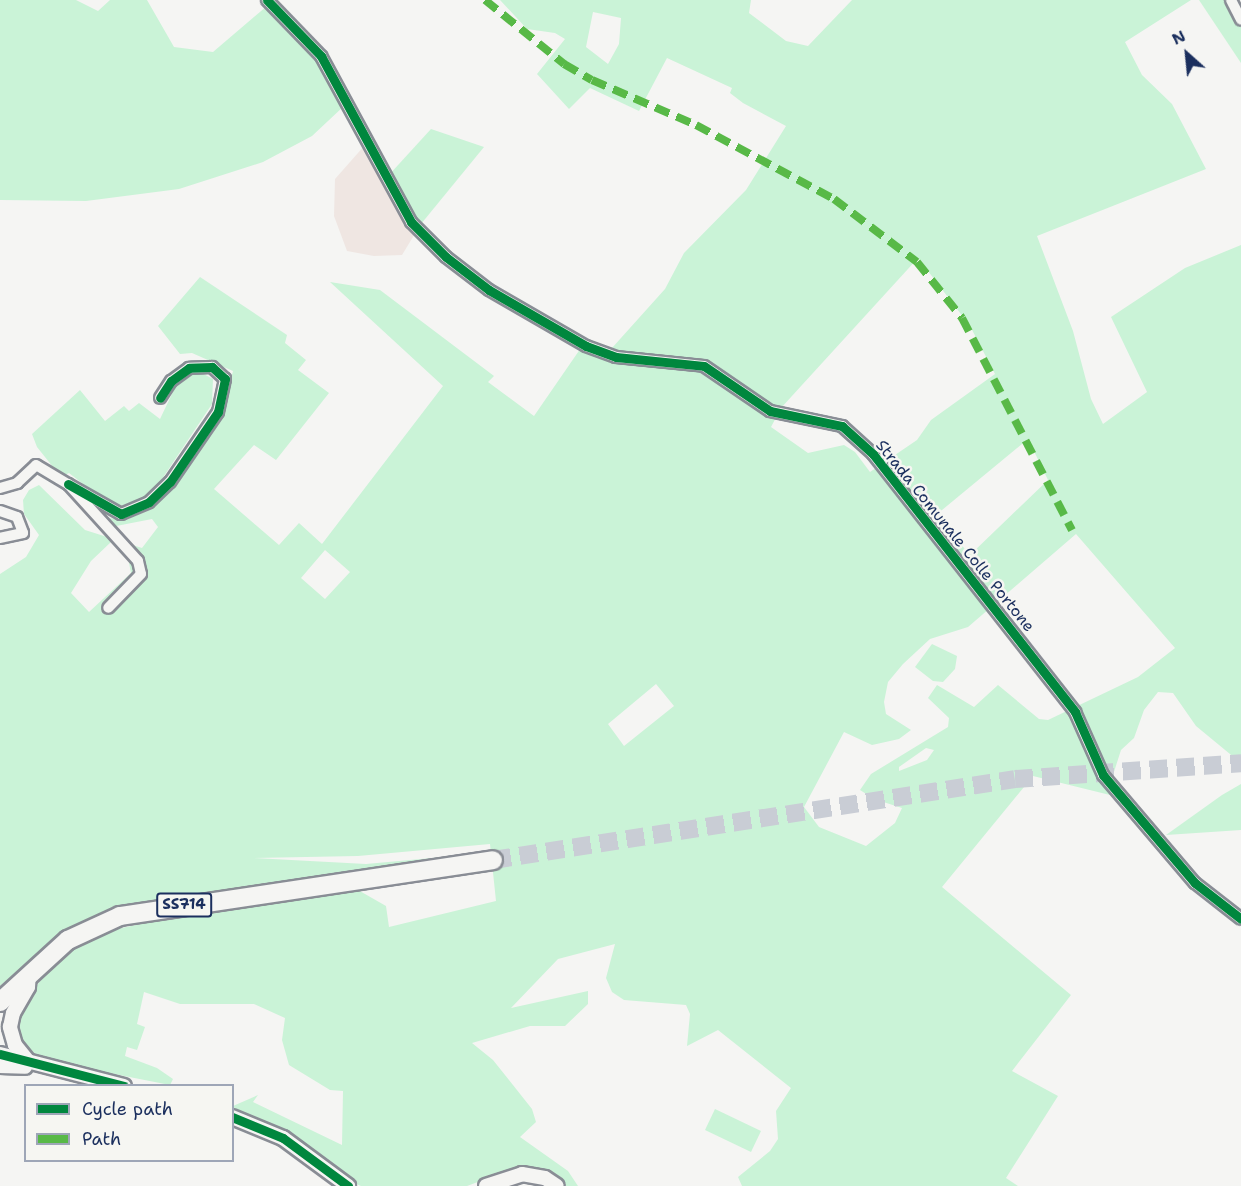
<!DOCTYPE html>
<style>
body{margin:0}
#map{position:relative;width:1241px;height:1186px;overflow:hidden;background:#f5f5f3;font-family:"Shantell Sans",sans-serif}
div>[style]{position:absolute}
.built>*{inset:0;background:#efe6e2}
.green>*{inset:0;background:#caf3d7}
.highway-tunnel>*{height:18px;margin-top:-9px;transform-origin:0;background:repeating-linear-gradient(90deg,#c9cdd5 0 18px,transparent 0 27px)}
.roads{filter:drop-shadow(2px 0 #898d95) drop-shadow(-2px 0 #898d95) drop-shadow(0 2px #898d95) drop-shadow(0 -2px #898d95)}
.street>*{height:10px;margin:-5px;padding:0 5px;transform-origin:5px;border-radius:5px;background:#f5f5f3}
.secondary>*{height:14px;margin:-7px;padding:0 7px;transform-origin:7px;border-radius:7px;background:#f5f5f3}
.highway>*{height:18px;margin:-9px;padding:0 9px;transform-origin:9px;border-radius:9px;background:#f5f5f3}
.quiet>*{height:8px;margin-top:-4px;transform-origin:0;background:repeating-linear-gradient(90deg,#58b947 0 15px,transparent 0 23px)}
.cycleway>*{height:9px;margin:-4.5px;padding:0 4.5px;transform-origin:4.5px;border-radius:4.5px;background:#00873e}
span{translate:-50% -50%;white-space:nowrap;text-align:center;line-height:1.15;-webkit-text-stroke:5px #f6f6f2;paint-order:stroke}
.shield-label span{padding:2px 4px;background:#f6f6f2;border:2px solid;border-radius:4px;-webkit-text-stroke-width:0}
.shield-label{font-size:15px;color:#1b2f5e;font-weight:700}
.street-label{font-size:16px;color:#1b2f5e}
.legend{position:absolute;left:24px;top:1084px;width:210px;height:78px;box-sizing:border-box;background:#f6f6f2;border:2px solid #9ea6b7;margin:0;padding:8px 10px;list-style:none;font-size:18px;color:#1b2f5e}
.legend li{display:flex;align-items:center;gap:12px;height:30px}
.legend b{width:30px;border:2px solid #9ea6b7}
.north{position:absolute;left:1157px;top:24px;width:60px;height:60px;-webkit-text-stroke:4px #f6f6f2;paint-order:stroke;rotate:333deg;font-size:16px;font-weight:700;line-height:24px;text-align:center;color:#1b2f5e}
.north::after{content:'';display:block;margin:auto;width:21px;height:27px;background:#1b2f5e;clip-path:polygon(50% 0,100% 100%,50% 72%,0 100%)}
</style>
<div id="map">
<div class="built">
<div style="clip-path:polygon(365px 145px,395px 204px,416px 232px,402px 255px,374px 256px,347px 251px,334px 216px,335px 179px)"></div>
</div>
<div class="green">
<div style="clip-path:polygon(0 0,76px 0,98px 11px,110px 0,147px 0,174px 47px,213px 52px,267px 6px,318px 59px,344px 106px,312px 136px,263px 162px,179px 189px,86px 201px,0 200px)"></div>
<div style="clip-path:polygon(evenodd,500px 0,751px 0,749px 13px,786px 41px,808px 46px,852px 0,1191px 0,1125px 42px,1142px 75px,1172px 104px,1206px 169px,1037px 236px,1073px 331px,1091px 399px,1103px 424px,1147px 392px,1111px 317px,1185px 268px,1241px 245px,1241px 758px,1236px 759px,1196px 726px,1173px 693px,1158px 692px,1144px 710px,1134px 738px,1121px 750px,1113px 775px,1114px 796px,1033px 776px,942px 887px,1071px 995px,1012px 1071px,1058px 1096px,1006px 1178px,1018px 1186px,742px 1186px,738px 1177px,770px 1151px,778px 1139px,776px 1111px,791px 1088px,718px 1030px,687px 1046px,690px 1014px,686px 1005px,624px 1000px,612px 992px,606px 978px,615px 944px,558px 959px,511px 1008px,588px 991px,588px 1004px,565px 1026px,530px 1026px,472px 1043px,493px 1060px,532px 1109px,536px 1122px,520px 1137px,568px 1171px,578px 1186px,563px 1186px,531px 1169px,510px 1170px,467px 1186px,361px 1186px,344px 1179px,233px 1114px,233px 1106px,258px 1095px,253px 1102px,342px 1145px,343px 1091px,330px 1090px,289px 1065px,282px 1040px,285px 1018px,254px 1004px,180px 1004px,144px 992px,137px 1024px,145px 1027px,137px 1050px,127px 1047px,125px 1056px,157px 1068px,173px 1079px,170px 1085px,43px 1060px,23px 1052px,13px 1027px,21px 1007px,43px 977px,71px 950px,117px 929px,183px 915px,358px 890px,386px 906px,389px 927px,496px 901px,490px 844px,358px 856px,254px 858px,366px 864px,487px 853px,140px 903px,102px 914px,61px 933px,0 986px,0 574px,26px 557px,39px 535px,24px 514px,23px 500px,29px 490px,39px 485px,85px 530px,142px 548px,158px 527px,152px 519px,111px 527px,92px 509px,106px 517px,123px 521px,147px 511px,171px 488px,224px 406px,233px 371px,192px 353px,180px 354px,158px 326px,200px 277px,287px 335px,285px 343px,306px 360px,298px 370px,329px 393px,276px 460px,254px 445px,214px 489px,279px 545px,299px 523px,322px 544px,443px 386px,330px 282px,380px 290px,494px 376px,488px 382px,534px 416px,585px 342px,612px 348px,665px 289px,684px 253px,746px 190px,786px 126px,743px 103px,730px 93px,732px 88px,667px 58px,639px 111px,590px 88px,569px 109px,537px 74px,565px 39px,555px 33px,527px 29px,500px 0,593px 12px,621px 18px,619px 44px,608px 64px,586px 47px,593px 12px,500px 0,918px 258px,970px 326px,995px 374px,931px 420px,917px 440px,870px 472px,855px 452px,844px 445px,808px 453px,771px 427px,781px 408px,918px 258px,500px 0,1028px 439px,1048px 480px,970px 555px,936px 515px,1028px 439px,500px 0,1076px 534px,1175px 648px,1138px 677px,1048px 720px,1039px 719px,998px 685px,974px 707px,937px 685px,928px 698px,949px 718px,948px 727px,871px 774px,860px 790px,874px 799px,902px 808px,895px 823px,866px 846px,819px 827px,804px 807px,844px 732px,872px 745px,899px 739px,911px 730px,886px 714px,884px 702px,888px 682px,903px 664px,930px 639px,968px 627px,1076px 534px,500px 0,111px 542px,128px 558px,131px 573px,89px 612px,71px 593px,91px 561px,111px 542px,500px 0,325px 550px,350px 572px,325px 599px,301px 578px,325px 550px,500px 0,656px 684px,674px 706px,624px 746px,608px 724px,656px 684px,500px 0,926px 748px,934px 750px,927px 760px,899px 771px,899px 767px,926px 748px)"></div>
<div style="clip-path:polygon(1199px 0,1225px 0,1241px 13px,1241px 63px)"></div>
<div style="clip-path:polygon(431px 129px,484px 147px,421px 224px,388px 176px)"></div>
<div style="clip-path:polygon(198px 371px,213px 379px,212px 404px,154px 491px,133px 506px,110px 505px,69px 473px,61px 477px,37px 447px,32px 434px,80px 390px,105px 421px,124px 406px,129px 411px,139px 403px,160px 419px,181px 375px)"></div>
<div style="clip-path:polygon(932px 644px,957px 656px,955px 669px,943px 682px,933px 681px,915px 667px)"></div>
<div style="clip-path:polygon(1241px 784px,1241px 830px,1166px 835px,1222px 795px)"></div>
<div style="clip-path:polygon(715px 1109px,761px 1131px,751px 1152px,705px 1130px)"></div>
</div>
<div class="highway-tunnel">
<div style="left:493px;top:860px;width:528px;rotate:-8.82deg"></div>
<div style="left:1015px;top:779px;width:227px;rotate:-4deg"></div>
</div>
<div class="roads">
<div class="street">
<div style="left:267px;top:0;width:78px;rotate:46deg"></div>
<div style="left:321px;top:56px;width:189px;rotate:61.5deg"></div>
<div style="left:411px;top:222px;width:49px;rotate:45deg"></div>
<div style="left:446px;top:257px;width:54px;rotate:37.5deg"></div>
<div style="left:489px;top:290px;width:112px;rotate:30deg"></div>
<div style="left:586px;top:346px;width:32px;rotate:20deg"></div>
<div style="left:616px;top:357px;width:88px;rotate:5.8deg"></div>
<div style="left:704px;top:366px;width:80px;rotate:34.3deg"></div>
<div style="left:770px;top:411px;width:74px;rotate:11.8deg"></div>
<div style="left:842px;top:426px;width:42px;rotate:42.1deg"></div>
<div style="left:873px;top:454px;width:328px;rotate:51.9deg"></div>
<div style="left:1075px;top:712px;width:69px;rotate:66deg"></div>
<div style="left:1103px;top:775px;width:142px;rotate:49.6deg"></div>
<div style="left:1195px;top:883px;width:58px;rotate:38deg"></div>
<div style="left:1231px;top:0;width:22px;rotate:63deg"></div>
<div style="left:68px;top:484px;width:61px;rotate:29.5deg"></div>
<div style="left:121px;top:514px;width:30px;rotate:-23deg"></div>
<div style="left:149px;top:502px;width:29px;rotate:-44deg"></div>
<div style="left:170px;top:482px;width:85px;rotate:-55.6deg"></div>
<div style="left:218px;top:412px;width:34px;rotate:-78deg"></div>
<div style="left:225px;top:379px;width:18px;rotate:-137deg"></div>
<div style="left:212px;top:367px;width:23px;rotate:178deg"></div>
<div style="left:189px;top:368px;width:22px;rotate:144deg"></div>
<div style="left:171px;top:381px;width:20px;rotate:123deg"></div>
<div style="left:0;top:488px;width:18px;rotate:-16deg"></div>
<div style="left:17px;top:483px;width:26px;rotate:-43deg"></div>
<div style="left:36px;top:465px;width:37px;rotate:31deg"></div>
<div style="left:68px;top:484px;width:104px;rotate:47.7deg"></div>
<div style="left:138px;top:561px;width:13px;rotate:77deg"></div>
<div style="left:141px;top:574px;width:47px;rotate:134.1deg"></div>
<div style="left:0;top:511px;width:18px;rotate:19deg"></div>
<div style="left:17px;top:517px;width:17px;rotate:69deg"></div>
<div style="left:23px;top:533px;width:24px;rotate:168deg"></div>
</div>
<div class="secondary">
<div style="left:0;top:1054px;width:128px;rotate:14.5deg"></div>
<div style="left:28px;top:1061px;width:21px;rotate:-129deg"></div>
<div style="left:15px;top:1045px;width:19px;rotate:-106deg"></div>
<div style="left:10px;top:1027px;width:14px;rotate:-78deg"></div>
<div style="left:13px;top:1013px;width:30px;rotate:-60deg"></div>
<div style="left:28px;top:987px;width:13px;rotate:-86deg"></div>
<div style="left:0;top:1066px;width:25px;rotate:2deg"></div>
<div style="left:232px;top:1117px;width:55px;rotate:22.4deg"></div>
<div style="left:283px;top:1138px;width:81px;rotate:36.4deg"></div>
<div style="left:486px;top:1186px;width:38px;rotate:-18deg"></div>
<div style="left:522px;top:1174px;width:23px;rotate:10deg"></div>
<div style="left:545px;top:1178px;width:14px;rotate:34deg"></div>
</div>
<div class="highway">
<div style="left:0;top:1002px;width:92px;rotate:-42.4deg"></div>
<div style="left:68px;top:940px;width:57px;rotate:-24.8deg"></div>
<div style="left:120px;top:916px;width:377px;rotate:-8.5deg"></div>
</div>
</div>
<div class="quiet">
<div style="left:485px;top:0;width:102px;rotate:39deg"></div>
<div style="left:564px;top:64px;width:32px;rotate:30deg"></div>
<div style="left:592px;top:80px;width:113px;rotate:23.4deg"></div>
<div style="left:696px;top:125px;width:157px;rotate:28.2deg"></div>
<div style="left:834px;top:199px;width:104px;rotate:37.2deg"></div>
<div style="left:917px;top:262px;width:72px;rotate:51.2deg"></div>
<div style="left:962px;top:318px;width:239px;rotate:62.6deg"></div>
</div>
<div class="cycleway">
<div style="left:267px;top:0;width:78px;rotate:46deg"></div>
<div style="left:321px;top:56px;width:189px;rotate:61.5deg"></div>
<div style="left:411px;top:222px;width:49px;rotate:45deg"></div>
<div style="left:446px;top:257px;width:54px;rotate:37.5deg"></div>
<div style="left:489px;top:290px;width:112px;rotate:30deg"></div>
<div style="left:586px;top:346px;width:32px;rotate:20deg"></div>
<div style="left:616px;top:357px;width:88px;rotate:5.8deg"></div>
<div style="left:704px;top:366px;width:80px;rotate:34.3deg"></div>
<div style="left:770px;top:411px;width:74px;rotate:11.8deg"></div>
<div style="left:842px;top:426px;width:42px;rotate:42.1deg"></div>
<div style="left:873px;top:454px;width:328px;rotate:51.9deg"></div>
<div style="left:1075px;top:712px;width:69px;rotate:66deg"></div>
<div style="left:1103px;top:775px;width:142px;rotate:49.6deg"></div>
<div style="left:1195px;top:883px;width:58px;rotate:38deg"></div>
<div style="left:68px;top:484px;width:61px;rotate:29.5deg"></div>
<div style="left:121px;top:514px;width:30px;rotate:-23deg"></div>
<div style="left:149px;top:502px;width:29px;rotate:-44deg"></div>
<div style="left:170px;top:482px;width:85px;rotate:-55.6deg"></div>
<div style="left:218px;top:412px;width:34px;rotate:-78deg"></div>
<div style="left:225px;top:379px;width:18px;rotate:-137deg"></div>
<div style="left:212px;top:367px;width:23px;rotate:178deg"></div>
<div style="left:189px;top:368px;width:22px;rotate:144deg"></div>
<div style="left:171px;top:381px;width:20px;rotate:123deg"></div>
<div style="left:0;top:1054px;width:128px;rotate:14.5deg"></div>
<div style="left:232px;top:1117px;width:55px;rotate:22.4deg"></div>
<div style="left:283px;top:1138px;width:81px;rotate:36.4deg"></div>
</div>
<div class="shield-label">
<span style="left:184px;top:905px">SS714</span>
</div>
<div class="street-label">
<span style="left:955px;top:536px;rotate:51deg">Strada Comunale Colle Portone</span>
</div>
<ul class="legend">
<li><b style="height:8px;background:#00873e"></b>Cycle path</li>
<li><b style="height:8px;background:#58b947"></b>Path</li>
</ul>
<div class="north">N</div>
</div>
